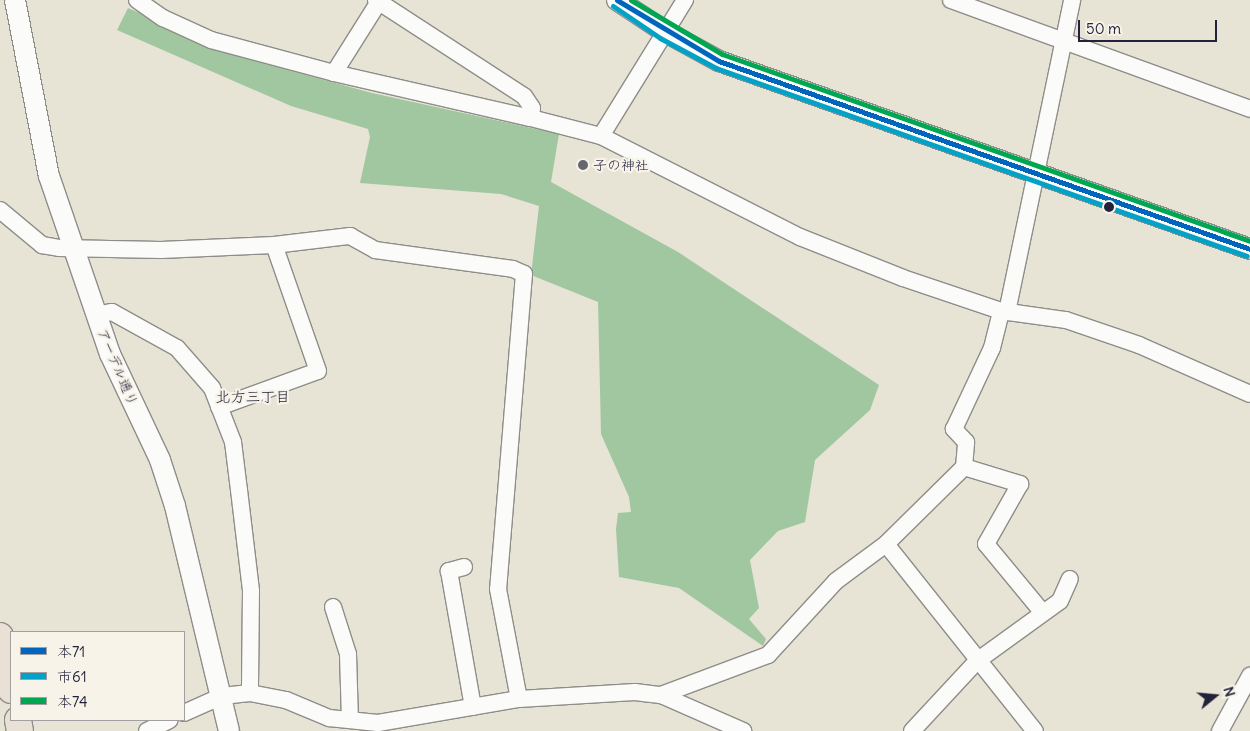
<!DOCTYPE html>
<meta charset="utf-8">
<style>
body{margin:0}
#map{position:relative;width:1250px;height:731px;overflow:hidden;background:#e7e3d5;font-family:Delius,"Klee One",sans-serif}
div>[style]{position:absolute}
.forest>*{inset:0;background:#a1c7a0}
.roads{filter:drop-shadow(1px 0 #8e8d89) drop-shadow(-1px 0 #8e8d89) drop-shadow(0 1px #8e8d89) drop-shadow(0 -1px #8e8d89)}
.minor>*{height:16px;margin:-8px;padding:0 8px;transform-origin:8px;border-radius:8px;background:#fbfbf9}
.tertiary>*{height:20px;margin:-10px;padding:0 10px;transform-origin:10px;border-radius:10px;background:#fbfbf9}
.primary>*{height:26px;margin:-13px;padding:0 13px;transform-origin:13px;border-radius:13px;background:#e9e1d5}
.bus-1>*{height:5px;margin:-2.5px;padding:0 2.5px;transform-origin:2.5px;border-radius:2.5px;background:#0065bd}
.bus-2>*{height:5px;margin:-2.5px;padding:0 2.5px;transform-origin:2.5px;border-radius:2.5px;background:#02a2c7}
.bus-3>*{height:5px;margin:-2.5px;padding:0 2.5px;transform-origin:2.5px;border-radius:2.5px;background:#00a651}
.dots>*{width:14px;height:14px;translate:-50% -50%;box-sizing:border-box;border:2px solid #f7f3e8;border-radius:50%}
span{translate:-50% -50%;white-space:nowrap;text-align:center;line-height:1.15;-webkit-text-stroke:4.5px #f7f3e8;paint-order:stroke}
.poi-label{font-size:14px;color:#22223b}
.left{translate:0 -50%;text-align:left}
.street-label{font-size:14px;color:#22223b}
.neighbourhood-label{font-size:15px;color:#22223b}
.legend{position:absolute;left:10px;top:631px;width:175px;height:90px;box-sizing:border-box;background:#f7f3e8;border:1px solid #a29fa3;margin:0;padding:6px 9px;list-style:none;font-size:15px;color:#22223b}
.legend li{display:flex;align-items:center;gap:10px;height:25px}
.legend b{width:25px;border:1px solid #a29fa3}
.north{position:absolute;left:1190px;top:671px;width:50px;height:50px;-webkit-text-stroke:4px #f7f3e8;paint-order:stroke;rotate:73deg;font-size:14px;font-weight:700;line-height:20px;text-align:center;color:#22223b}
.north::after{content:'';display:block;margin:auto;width:18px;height:22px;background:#22223b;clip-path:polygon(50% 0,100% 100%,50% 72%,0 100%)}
.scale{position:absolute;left:1078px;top:20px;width:139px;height:22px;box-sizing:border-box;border:2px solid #22223b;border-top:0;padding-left:6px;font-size:15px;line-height:18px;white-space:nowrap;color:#22223b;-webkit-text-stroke:4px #f7f3e8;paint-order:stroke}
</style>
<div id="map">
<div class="forest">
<div style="clip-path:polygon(128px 8px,248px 59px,372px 93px,559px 134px,551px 182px,678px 252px,879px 385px,870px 410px,815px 460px,805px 522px,778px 531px,750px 560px,759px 608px,749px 619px,766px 639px,763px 646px,679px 588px,619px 577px,616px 529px,618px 513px,631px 512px,629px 497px,601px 434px,598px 302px,531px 275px,539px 206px,501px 194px,360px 183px,370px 137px,368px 129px,291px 106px,117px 30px)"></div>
</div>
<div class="roads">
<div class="minor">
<div style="left:137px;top:0;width:32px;rotate:35deg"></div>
<div style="left:163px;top:18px;width:53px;rotate:24.6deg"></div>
<div style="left:211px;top:40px;width:127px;rotate:15deg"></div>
<div style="left:334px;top:73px;width:202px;rotate:12.9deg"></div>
<div style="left:376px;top:0;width:176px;rotate:33deg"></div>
<div style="left:524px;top:96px;width:14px;rotate:56deg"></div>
<div style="left:532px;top:108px;width:10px;rotate:96deg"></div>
<div style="left:531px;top:118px;width:72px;rotate:14.4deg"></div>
<div style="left:601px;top:136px;width:223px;rotate:26.9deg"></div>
<div style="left:800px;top:237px;width:111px;rotate:21.7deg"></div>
<div style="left:903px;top:278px;width:103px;rotate:18.6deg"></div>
<div style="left:1001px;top:311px;width:66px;rotate:7.9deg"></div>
<div style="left:1066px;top:320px;width:77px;rotate:18.9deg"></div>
<div style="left:1139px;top:345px;width:121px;rotate:23.8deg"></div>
<div style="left:951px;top:0;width:318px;rotate:20deg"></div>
<div style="left:334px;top:73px;width:86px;rotate:-57.8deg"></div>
<div style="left:601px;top:136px;width:160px;rotate:-58.3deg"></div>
<div style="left:0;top:210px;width:55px;rotate:39.8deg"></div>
<div style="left:42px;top:245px;width:17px;rotate:10deg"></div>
<div style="left:59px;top:248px;width:102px;rotate:1.1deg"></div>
<div style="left:161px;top:250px;width:113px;rotate:-2.5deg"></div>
<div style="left:274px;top:245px;width:77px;rotate:-6.8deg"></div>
<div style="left:350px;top:236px;width:29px;rotate:29deg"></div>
<div style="left:375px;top:250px;width:139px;rotate:7.8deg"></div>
<div style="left:513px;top:269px;width:12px;rotate:24deg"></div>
<div style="left:524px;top:274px;width:316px;rotate:94.7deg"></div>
<div style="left:498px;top:589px;width:112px;rotate:79.2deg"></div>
<div style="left:1007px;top:312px;width:319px;rotate:-78.2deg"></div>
<div style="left:96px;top:315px;width:16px;rotate:-11deg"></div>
<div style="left:112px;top:312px;width:74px;rotate:29deg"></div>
<div style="left:177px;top:348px;width:53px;rotate:48.8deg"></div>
<div style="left:212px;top:388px;width:58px;rotate:68.7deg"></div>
<div style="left:233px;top:442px;width:48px;rotate:82.9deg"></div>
<div style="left:239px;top:490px;width:102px;rotate:83.2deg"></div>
<div style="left:251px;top:591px;width:102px;rotate:90.6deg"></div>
<div style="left:219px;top:407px;width:105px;rotate:-20deg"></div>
<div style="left:318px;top:371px;width:133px;rotate:-109.2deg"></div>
<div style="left:964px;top:467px;width:59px;rotate:16.9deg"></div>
<div style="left:1020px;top:484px;width:69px;rotate:119.5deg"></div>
<div style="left:986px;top:544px;width:89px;rotate:50.4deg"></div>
<div style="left:886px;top:544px;width:239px;rotate:51.5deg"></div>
<div style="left:464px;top:567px;width:16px;rotate:165deg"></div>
<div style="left:449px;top:571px;width:138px;rotate:80deg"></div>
<div style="left:333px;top:607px;width:49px;rotate:72.3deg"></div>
<div style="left:348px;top:654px;width:66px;rotate:88.3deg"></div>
<div style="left:661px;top:695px;width:114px;rotate:-20.5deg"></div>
<div style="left:768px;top:655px;width:100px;rotate:-47.4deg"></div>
<div style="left:836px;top:581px;width:62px;rotate:-36.5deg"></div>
<div style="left:886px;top:544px;width:110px;rotate:-44.6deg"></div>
<div style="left:964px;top:467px;width:25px;rotate:-85deg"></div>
<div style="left:966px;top:442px;width:18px;rotate:-133deg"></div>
<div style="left:954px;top:429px;width:89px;rotate:-64.9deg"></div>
<div style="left:992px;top:348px;width:38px;rotate:-76deg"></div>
<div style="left:184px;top:713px;width:42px;rotate:-24.1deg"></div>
<div style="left:222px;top:696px;width:28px;rotate:-6deg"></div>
<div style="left:250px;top:693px;width:37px;rotate:11deg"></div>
<div style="left:286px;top:700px;width:47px;rotate:22.7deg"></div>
<div style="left:329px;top:718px;width:49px;rotate:5.8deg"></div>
<div style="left:378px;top:723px;width:143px;rotate:-9.7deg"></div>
<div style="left:519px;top:699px;width:116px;rotate:-3.5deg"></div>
<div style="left:635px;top:692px;width:26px;rotate:7deg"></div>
<div style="left:661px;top:695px;width:90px;rotate:23.7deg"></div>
<div style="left:147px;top:731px;width:25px;rotate:-26deg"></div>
<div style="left:912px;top:731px;width:96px;rotate:-47.1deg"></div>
<div style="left:977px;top:661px;width:102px;rotate:-35.9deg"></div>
<div style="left:1060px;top:601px;width:24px;rotate:-66deg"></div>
<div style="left:1220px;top:731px;width:63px;rotate:-61.4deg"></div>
</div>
<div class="tertiary">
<div style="left:15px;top:0;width:179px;rotate:79.1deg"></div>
<div style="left:49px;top:176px;width:188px;rotate:71.1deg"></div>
<div style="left:110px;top:354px;width:117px;rotate:64.7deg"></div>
<div style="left:160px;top:460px;width:48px;rotate:71.9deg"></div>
<div style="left:175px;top:506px;width:231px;rotate:76.5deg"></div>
<div style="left:617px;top:0;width:56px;rotate:33.4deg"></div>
<div style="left:664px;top:31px;width:63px;rotate:28.6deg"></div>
<div style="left:719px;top:61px;width:563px;rotate:19.5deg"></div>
</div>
<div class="primary">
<div style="left:0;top:636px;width:55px;rotate:78.5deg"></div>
<div style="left:18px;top:720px;width:11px;rotate:80deg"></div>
</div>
</div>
<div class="bus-1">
<div style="left:617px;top:0;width:119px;rotate:30.9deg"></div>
<div style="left:719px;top:61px;width:563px;rotate:19.5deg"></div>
</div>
<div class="bus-2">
<div style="left:613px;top:6px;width:57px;rotate:34.2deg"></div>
<div style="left:660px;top:38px;width:64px;rotate:28.2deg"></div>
<div style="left:716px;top:68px;width:563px;rotate:19.5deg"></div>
</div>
<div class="bus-3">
<div style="left:631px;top:0;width:106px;rotate:30.7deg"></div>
<div style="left:722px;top:54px;width:560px;rotate:19.5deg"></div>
</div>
<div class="dots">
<div style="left:583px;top:165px;background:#676671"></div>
<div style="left:1109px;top:207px;background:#22223b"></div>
</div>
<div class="poi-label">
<span class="left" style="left:593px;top:165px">子の神社</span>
</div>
<div class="street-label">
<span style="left:118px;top:367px;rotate:67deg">アーデル通り</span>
</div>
<div class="neighbourhood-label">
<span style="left:253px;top:397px">北方三丁目</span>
</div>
<ul class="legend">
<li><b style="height:6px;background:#0065bd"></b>本71</li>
<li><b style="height:6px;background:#02a2c7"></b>市61</li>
<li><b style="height:6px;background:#00a651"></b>本74</li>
</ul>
<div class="north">N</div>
<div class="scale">50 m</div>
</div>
